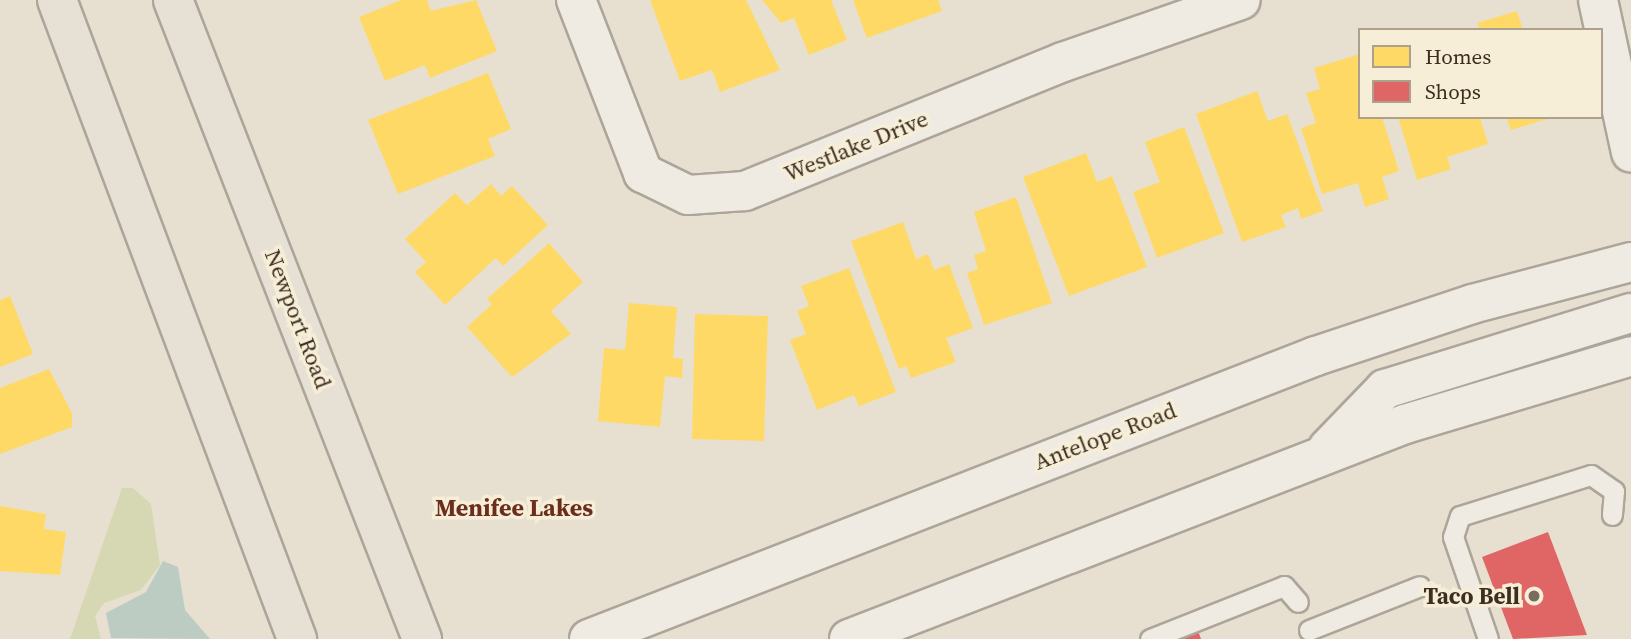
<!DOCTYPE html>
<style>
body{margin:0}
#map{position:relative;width:1631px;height:639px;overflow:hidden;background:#e7e0d1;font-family:"Source Serif 4",serif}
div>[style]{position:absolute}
.green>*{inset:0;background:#d6d7b3}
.water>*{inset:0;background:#bcccc2}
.homes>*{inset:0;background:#ffd966}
.shops>*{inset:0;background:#e06666}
.roads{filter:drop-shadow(2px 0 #ada599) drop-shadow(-2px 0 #ada599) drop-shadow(0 2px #ada599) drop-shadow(0 -2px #ada599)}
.service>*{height:19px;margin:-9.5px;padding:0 9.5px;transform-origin:9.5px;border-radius:9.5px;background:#efebe3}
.minor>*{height:38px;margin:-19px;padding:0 19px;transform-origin:19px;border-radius:19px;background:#efebe3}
.secondary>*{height:38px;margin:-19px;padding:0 19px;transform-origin:19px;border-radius:19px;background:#efebe3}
.primary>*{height:38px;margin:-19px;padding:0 19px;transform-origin:19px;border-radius:19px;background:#e6e1d4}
.dots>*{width:19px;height:19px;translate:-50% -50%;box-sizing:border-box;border:4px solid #f7eed8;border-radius:50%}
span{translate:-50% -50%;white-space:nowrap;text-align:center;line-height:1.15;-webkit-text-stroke:7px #f7eed8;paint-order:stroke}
.street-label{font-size:23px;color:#3d2e20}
.poi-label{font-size:23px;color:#3d2e20;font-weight:700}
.right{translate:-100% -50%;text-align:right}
.neighbourhood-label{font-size:24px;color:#6b2e1e;font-weight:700}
.legend{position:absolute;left:1358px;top:28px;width:245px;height:91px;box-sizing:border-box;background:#f7eed8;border:2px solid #ada18e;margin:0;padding:9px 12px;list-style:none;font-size:21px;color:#3d2e20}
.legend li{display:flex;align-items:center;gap:14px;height:35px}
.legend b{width:35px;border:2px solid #ada18e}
</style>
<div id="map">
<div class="green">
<div style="clip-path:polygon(122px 488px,133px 488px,151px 504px,160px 565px,141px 590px,104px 603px,95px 616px,101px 639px,70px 639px)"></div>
</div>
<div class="water">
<div style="clip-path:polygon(163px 561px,178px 567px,185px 610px,210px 639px,111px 638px,106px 613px,146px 592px)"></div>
</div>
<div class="homes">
<div style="clip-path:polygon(401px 0,427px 0,431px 11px,476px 0,497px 51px,430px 78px,425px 65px,385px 81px,359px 17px)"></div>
<div style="clip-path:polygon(650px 0,746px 0,780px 70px,720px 92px,712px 70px,680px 81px)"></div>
<div style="clip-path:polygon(762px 0,831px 0,847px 40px,809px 55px,794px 18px,781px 23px)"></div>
<div style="clip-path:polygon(853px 0,938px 0,942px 11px,867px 38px)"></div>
<div style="clip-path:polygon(1517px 11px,1523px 30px,1480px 30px,1477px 23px)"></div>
<div style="clip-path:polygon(1360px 54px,1360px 117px,1382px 117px,1399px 171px,1382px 177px,1389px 199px,1365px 207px,1358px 183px,1322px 194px,1301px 128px,1316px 123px,1306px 93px,1320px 89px,1314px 68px)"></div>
<div style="clip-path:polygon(488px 73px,511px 129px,488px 139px,495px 156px,398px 194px,368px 120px)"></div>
<div style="clip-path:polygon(1257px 91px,1268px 121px,1287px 114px,1323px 211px,1301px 219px,1298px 208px,1281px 215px,1286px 227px,1242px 242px,1196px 114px)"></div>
<div style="clip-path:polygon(1398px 117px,1480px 117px,1488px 144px,1447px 157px,1451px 169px,1417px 180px)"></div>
<div style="clip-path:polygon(1506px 117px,1550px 117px,1551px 118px,1511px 130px)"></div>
<div style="clip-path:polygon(1184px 127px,1224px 233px,1157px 258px,1133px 192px,1160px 182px,1145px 142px)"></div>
<div style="clip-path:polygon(1086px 153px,1097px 182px,1112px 176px,1147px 267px,1069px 296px,1023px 177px)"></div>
<div style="clip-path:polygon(491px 184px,501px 196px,512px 186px,548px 225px,503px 266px,496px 258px,445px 305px,415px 272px,426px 262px,405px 239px,455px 193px,467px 205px)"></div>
<div style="clip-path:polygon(1016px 197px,1052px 303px,984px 325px,967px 273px,978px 269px,974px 255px,986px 251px,974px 212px)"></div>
<div style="clip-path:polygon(903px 222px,916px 259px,928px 254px,934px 270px,949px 264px,973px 328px,946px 338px,956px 362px,911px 378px,906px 366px,899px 369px,851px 241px)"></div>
<div style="clip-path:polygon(549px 243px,583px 282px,551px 311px,571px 334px,512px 377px,467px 327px,492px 304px,487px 299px)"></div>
<div style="clip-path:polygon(849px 268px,896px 392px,859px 406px,854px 395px,817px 410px,790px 340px,806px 334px,797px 311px,809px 306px,801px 286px)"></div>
<div style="clip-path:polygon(10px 296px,33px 354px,0 367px,0 300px)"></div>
<div style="clip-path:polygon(629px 303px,677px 307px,673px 358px,683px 359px,682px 378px,665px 376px,660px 427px,598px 421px,604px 348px,625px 350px)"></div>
<div style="clip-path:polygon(695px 314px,768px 316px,764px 441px,692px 439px)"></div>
<div style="clip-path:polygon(49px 369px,72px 413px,72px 427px,0 454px,0 388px)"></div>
<div style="clip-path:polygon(0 506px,46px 514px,44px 529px,66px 532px,60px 575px,0 571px)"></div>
</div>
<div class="shops">
<div style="clip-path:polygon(1548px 532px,1587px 635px,1513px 639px,1482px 557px)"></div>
<div style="clip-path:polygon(1197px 628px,1201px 639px,1171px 639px)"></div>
</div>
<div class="roads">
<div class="service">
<div style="left:1309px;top:630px;width:119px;rotate:-21.6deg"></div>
<div style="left:1150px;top:639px;width:144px;rotate:-21.6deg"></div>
<div style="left:1284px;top:586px;width:21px;rotate:49deg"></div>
<div style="left:1488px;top:639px;width:108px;rotate:-108.9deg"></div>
<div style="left:1453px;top:537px;width:22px;rotate:-72deg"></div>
<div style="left:1460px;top:516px;width:137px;rotate:-17.4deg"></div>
<div style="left:1591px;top:475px;width:28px;rotate:35deg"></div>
<div style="left:1614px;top:491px;width:24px;rotate:95deg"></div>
</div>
<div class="minor">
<div style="left:576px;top:0;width:186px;rotate:68.8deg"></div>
<div style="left:643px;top:173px;width:50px;rotate:26.1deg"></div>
<div style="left:688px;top:195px;width:57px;rotate:-4deg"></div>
<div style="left:745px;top:191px;width:343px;rotate:-22.1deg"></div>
<div style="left:1063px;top:62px;width:188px;rotate:-19.2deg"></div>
<div style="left:1598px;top:0;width:156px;rotate:77.8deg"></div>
</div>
<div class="secondary">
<div style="left:1328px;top:448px;width:82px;rotate:-46deg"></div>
<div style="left:1385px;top:389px;width:257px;rotate:-17.2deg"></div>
<div style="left:589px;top:639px;width:780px;rotate:-21.27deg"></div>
<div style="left:1316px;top:356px;width:164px;rotate:-18.4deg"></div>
<div style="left:1472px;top:304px;width:164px;rotate:-14.8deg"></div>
<div style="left:849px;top:639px;width:596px;rotate:-21.14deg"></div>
<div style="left:1405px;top:424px;width:236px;rotate:-16.7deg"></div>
</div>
<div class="primary">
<div style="left:57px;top:0;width:683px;rotate:69.41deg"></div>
<div style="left:173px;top:0;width:686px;rotate:68.71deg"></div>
</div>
</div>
<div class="dots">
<div style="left:1534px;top:596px;background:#786c5e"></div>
</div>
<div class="street-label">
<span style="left:856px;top:146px;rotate:-22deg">Westlake Drive</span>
<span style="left:298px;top:319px;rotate:69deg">Newport Road</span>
<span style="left:1105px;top:436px;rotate:-21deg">Antelope Road</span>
</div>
<div class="poi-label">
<span class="right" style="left:1520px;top:596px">Taco Bell</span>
</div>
<div class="neighbourhood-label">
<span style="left:514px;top:508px">Menifee Lakes</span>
</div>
<ul class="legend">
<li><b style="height:19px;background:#ffd966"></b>Homes</li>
<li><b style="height:19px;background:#e06666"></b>Shops</li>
</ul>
</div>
